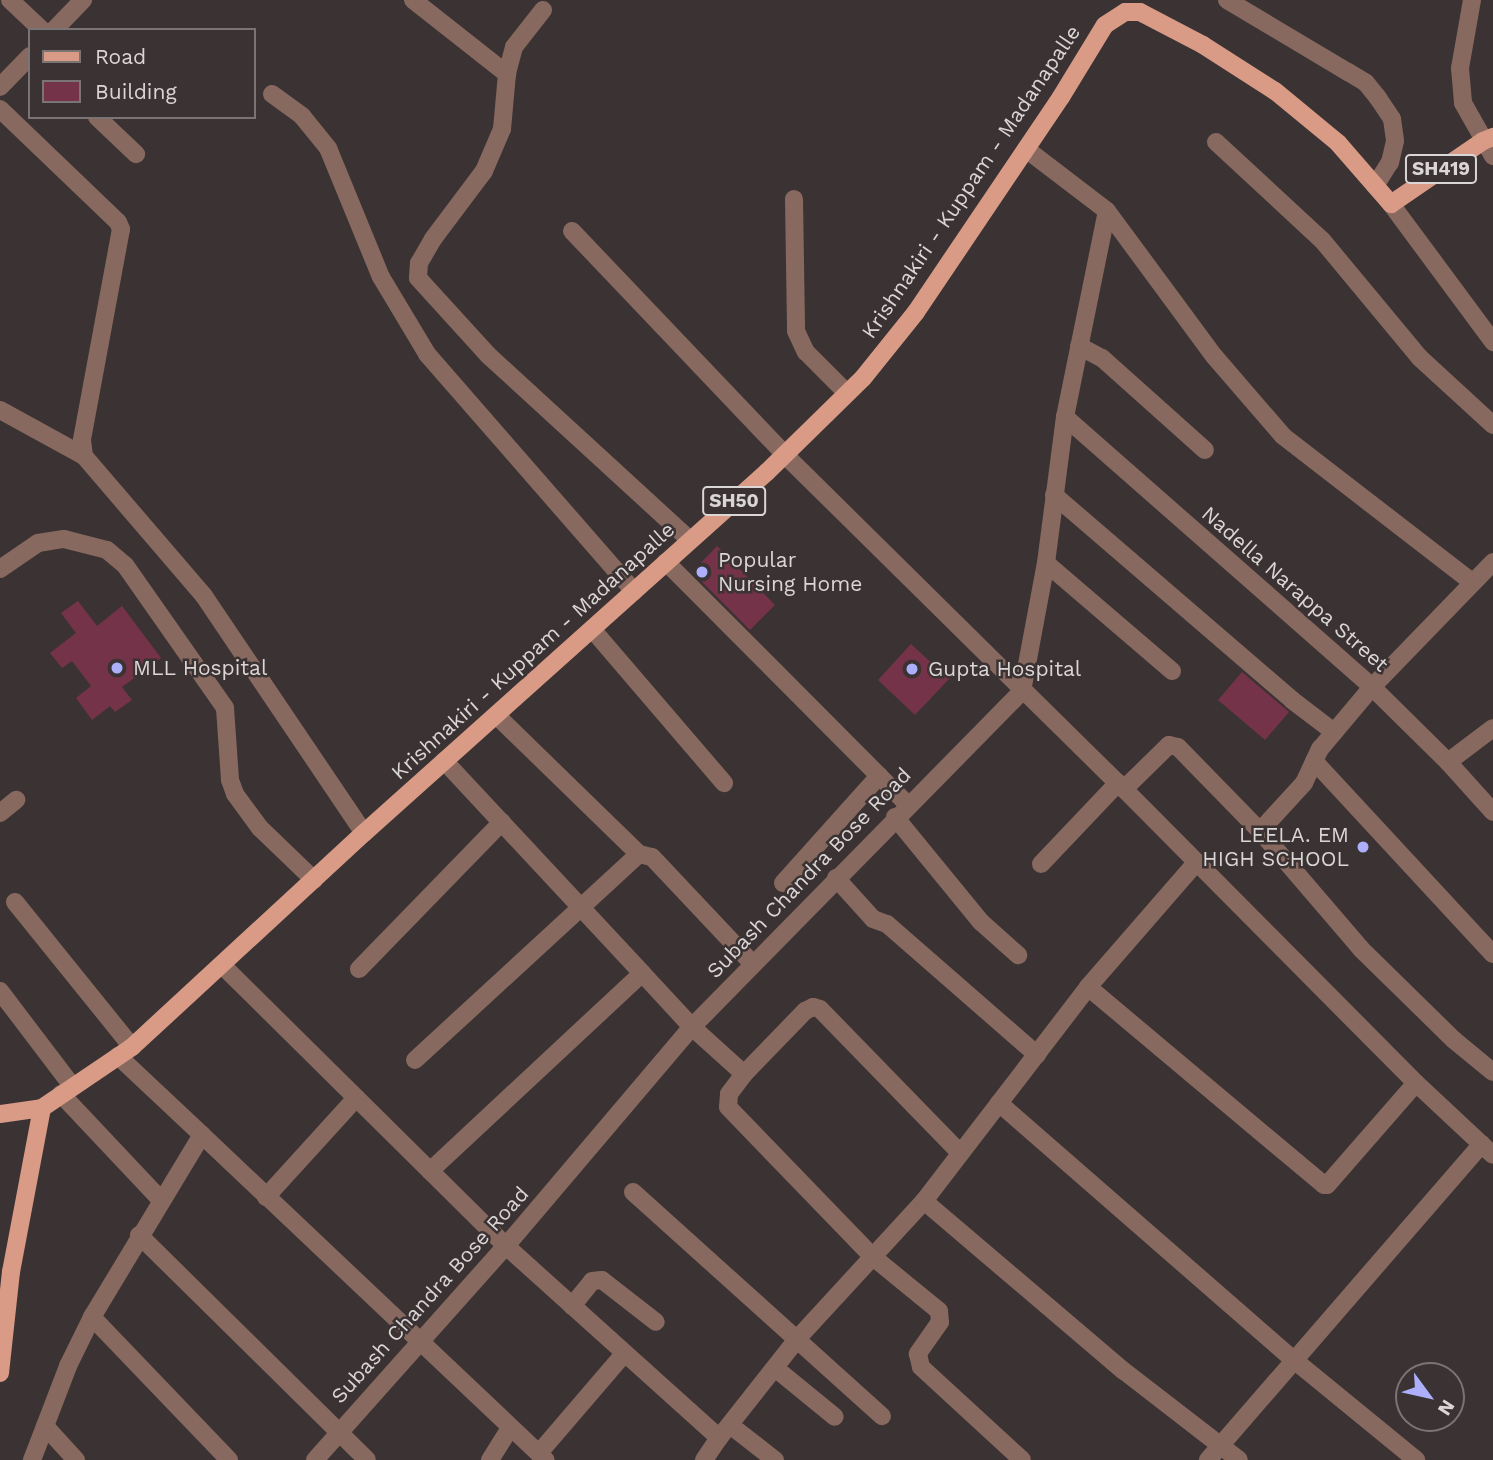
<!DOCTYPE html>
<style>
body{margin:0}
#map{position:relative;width:1493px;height:1460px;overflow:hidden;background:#3b3333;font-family:"Work Sans",sans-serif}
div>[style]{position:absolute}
.building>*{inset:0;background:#75334a}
.minor>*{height:18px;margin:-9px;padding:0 9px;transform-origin:9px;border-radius:9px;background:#88695f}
.major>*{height:18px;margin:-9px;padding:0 9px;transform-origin:9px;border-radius:9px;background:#d99b86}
.dots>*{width:19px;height:19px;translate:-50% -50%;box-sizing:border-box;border:4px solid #3b3333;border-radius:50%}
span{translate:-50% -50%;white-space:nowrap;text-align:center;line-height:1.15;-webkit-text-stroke:5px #3b3333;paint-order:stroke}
.shield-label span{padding:2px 5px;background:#3b3333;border:2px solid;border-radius:5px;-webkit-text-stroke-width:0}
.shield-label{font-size:19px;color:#dbd6d6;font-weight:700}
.street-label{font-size:21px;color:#dbd6d6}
.poi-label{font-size:21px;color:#dbd6d6}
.left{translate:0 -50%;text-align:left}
.right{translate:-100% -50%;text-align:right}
.legend{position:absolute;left:28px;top:28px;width:228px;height:91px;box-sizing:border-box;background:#3b3333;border:2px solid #7b7474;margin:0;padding:9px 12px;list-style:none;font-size:21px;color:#dbd6d6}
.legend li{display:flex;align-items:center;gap:14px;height:35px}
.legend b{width:35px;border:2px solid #7b7474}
.north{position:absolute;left:1395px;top:1362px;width:70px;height:70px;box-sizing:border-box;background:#3b3333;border:2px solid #7b7474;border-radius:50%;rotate:123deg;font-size:19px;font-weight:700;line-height:28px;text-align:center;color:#dbd6d6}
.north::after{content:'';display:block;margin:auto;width:24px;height:32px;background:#adaffb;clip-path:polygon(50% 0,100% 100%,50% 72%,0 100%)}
</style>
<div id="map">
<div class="building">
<div style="clip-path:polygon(717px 546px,775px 605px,750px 630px,692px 572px)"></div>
<div style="clip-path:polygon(78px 601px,97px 626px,122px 606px,161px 658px,122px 687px,132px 700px,115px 712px,110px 706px,92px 720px,76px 698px,91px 686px,72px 661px,62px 668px,50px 653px,76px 633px,61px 613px)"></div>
<div style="clip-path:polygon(911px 644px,949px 679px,915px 715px,878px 680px)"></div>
<div style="clip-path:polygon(1242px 672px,1289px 712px,1265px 740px,1218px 700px)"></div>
</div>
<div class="minor">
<div style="left:10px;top:0;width:44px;rotate:43.2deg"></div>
<div style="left:413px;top:0;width:120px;rotate:38.2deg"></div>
<div style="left:1227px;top:0;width:141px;rotate:30.8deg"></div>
<div style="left:1348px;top:72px;width:21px;rotate:31deg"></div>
<div style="left:1366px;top:83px;width:19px;rotate:51deg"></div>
<div style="left:1378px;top:98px;width:25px;rotate:56deg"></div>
<div style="left:1392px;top:119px;width:22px;rotate:82deg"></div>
<div style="left:1395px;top:141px;width:22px;rotate:103deg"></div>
<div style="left:1390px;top:162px;width:28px;rotate:122deg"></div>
<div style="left:1472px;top:0;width:69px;rotate:100deg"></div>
<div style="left:1460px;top:68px;width:35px;rotate:85deg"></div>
<div style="left:1463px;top:103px;width:61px;rotate:60.5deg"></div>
<div style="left:543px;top:10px;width:47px;rotate:128.1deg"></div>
<div style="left:514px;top:47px;width:28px;rotate:105deg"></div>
<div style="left:507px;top:74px;width:55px;rotate:95.2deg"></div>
<div style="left:502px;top:129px;width:46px;rotate:113.2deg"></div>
<div style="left:484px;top:171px;width:85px;rotate:126.9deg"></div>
<div style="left:433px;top:239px;width:28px;rotate:120deg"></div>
<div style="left:419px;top:263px;width:15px;rotate:94deg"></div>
<div style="left:418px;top:278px;width:104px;rotate:47.7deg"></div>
<div style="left:488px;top:355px;width:274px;rotate:42.5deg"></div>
<div style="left:54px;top:30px;width:42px;rotate:-46deg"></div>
<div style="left:0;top:87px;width:43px;rotate:-45.9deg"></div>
<div style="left:272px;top:94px;width:37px;rotate:36deg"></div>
<div style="left:302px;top:116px;width:41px;rotate:50.9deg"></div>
<div style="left:328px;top:148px;width:139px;rotate:67.7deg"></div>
<div style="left:381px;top:277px;width:90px;rotate:59.1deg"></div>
<div style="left:427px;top:354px;width:315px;rotate:48.9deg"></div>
<div style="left:0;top:109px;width:163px;rotate:43.8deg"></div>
<div style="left:118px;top:222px;width:8px;rotate:67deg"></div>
<div style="left:121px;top:229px;width:215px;rotate:100.5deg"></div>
<div style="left:82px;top:440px;width:16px;rotate:83deg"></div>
<div style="left:84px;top:456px;width:184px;rotate:49.4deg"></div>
<div style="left:204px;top:596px;width:286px;rotate:56deg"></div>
<div style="left:97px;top:117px;width:54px;rotate:43.5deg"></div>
<div style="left:1216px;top:142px;width:144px;rotate:42.8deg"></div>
<div style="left:1322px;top:240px;width:153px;rotate:50.3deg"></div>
<div style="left:1420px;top:358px;width:99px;rotate:42.5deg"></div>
<div style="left:1026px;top:149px;width:102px;rotate:37.4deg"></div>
<div style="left:1107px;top:211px;width:180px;rotate:53.6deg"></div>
<div style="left:1214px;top:356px;width:106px;rotate:49.2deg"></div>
<div style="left:1283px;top:436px;width:239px;rotate:37.7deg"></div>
<div style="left:794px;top:199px;width:132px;rotate:89.1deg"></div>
<div style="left:796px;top:331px;width:23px;rotate:65deg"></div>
<div style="left:806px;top:352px;width:58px;rotate:45deg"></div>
<div style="left:1391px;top:204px;width:172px;rotate:53.5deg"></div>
<div style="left:572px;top:231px;width:309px;rotate:46.4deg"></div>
<div style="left:785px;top:455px;width:476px;rotate:44.6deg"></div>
<div style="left:1124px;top:789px;width:414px;rotate:45.2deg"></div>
<div style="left:1416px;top:1083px;width:105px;rotate:43.1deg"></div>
<div style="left:1079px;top:346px;width:26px;rotate:28deg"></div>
<div style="left:1102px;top:358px;width:138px;rotate:41.8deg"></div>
<div style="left:0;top:410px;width:96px;rotate:28.7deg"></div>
<div style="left:1065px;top:417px;width:409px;rotate:41.3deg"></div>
<div style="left:1372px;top:687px;width:107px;rotate:44.6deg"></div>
<div style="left:1448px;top:762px;width:56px;rotate:-37.1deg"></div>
<div style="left:1054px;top:495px;width:314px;rotate:40.7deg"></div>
<div style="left:1292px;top:700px;width:53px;rotate:37.3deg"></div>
<div style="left:666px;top:562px;width:342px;rotate:45.1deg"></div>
<div style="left:1046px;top:563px;width:166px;rotate:40.6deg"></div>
<div style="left:0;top:569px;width:46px;rotate:-34.4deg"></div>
<div style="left:38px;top:543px;width:26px;rotate:-9deg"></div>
<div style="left:64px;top:539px;width:44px;rotate:14.3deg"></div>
<div style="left:107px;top:550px;width:23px;rotate:40deg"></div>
<div style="left:125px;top:565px;width:174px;rotate:55deg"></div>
<div style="left:225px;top:708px;width:72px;rotate:86deg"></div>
<div style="left:230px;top:780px;width:15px;rotate:70deg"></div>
<div style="left:235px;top:794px;width:42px;rotate:53.7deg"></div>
<div style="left:260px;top:828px;width:75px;rotate:43.9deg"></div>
<div style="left:592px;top:629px;width:203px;rotate:49.4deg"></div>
<div style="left:496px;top:715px;width:199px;rotate:44.2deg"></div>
<div style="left:1314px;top:761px;width:263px;rotate:47.2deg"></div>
<div style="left:1448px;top:762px;width:67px;rotate:48deg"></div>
<div style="left:1124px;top:789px;width:63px;rotate:-44.4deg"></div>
<div style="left:1169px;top:745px;width:9px;rotate:13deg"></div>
<div style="left:1178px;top:747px;width:117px;rotate:45.7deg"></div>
<div style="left:1260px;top:831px;width:155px;rotate:49.4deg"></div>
<div style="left:1361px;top:949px;width:130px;rotate:44.4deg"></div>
<div style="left:1454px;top:1040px;width:50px;rotate:39.4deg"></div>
<div style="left:0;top:813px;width:21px;rotate:-39deg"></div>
<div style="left:895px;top:817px;width:136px;rotate:50.7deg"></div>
<div style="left:981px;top:922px;width:50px;rotate:41.7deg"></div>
<div style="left:1260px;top:831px;width:65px;rotate:-47.5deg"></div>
<div style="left:1304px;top:783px;width:38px;rotate:-65deg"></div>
<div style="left:1320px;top:749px;width:81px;rotate:-50deg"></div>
<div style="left:1372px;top:687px;width:174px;rotate:-45.9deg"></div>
<div style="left:1041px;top:864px;width:112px;rotate:-46.5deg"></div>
<div style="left:836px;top:878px;width:55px;rotate:47.9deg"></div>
<div style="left:873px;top:919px;width:15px;rotate:20deg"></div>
<div style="left:887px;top:924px;width:199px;rotate:41.1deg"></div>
<div style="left:783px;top:883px;width:144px;rotate:-48.1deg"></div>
<div style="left:15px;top:902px;width:186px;rotate:51.1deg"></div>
<div style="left:222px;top:965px;width:400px;rotate:44.7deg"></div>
<div style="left:506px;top:1246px;width:287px;rotate:42deg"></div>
<div style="left:719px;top:1438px;width:127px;rotate:-51.7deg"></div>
<div style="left:798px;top:1338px;width:186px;rotate:-47.4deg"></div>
<div style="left:924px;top:1201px;width:270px;rotate:-52.5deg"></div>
<div style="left:1088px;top:987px;width:163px;rotate:-49deg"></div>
<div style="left:359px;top:969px;width:205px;rotate:-45.8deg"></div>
<div style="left:642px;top:973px;width:74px;rotate:47.2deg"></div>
<div style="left:692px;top:1027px;width:70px;rotate:42.1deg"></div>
<div style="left:744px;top:1074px;width:25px;rotate:127deg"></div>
<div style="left:729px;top:1094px;width:13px;rotate:94deg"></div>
<div style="left:728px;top:1107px;width:209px;rotate:46deg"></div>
<div style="left:873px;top:1257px;width:85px;rotate:39.3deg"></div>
<div style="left:939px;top:1311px;width:11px;rotate:85deg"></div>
<div style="left:940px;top:1322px;width:39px;rotate:125deg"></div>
<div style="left:918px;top:1354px;width:13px;rotate:77deg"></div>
<div style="left:921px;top:1367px;width:137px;rotate:42.6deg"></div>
<div style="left:1088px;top:987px;width:308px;rotate:40deg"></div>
<div style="left:1324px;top:1185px;width:3px"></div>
<div style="left:1327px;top:1185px;width:135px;rotate:-48.9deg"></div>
<div style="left:0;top:991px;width:119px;rotate:52.8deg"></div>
<div style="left:118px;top:1056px;width:115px;rotate:43.2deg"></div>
<div style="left:415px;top:1060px;width:304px;rotate:-42.6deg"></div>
<div style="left:639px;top:854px;width:13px;rotate:13deg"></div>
<div style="left:652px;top:857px;width:146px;rotate:46.7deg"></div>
<div style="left:744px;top:1074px;width:88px;rotate:-45.9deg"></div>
<div style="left:805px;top:1011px;width:9px;rotate:-27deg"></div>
<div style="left:813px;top:1007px;width:7px;rotate:16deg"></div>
<div style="left:820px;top:1009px;width:201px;rotate:45.8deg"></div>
<div style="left:61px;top:1094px;width:146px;rotate:46.7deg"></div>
<div style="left:999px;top:1103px;width:391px;rotate:41.1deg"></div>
<div style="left:1294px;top:1360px;width:158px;rotate:39.3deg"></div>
<div style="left:430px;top:1171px;width:290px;rotate:-43deg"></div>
<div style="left:642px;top:973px;width:290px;rotate:-133deg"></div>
<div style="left:633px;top:1192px;width:335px;rotate:42deg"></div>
<div style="left:266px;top:1197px;width:134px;rotate:-47.7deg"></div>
<div style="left:924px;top:1201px;width:262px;rotate:40.4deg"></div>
<div style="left:1124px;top:1371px;width:145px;rotate:37.7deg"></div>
<div style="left:139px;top:1235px;width:320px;rotate:44.6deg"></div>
<div style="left:572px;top:1306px;width:32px;rotate:-51deg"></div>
<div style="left:592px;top:1281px;width:10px;rotate:-6deg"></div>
<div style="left:602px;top:1280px;width:68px;rotate:37.9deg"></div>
<div style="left:92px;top:1317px;width:198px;rotate:46.2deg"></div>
<div style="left:775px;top:1368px;width:77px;rotate:39.2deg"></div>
<div style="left:730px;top:1425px;width:57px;rotate:37.9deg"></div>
<div style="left:45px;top:1426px;width:46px;rotate:47.6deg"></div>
<div style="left:539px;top:1453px;width:130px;rotate:-49.4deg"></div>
<div style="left:32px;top:1460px;width:101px;rotate:-69deg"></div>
<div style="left:68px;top:1366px;width:55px;rotate:-63.9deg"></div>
<div style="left:92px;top:1317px;width:213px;rotate:-58.9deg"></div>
<div style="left:202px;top:1135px;width:473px;rotate:43.4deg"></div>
<div style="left:315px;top:1460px;width:287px;rotate:-48.3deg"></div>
<div style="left:506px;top:1246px;width:287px;rotate:-49.7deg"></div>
<div style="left:692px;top:1027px;width:471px;rotate:-45.5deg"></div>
<div style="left:1022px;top:691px;width:130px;rotate:-79.4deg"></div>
<div style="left:1046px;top:563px;width:147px;rotate:-82.6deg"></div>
<div style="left:1065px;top:417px;width:210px;rotate:-78.5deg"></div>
<div style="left:490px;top:1460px;width:38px;rotate:-58deg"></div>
<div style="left:704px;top:1460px;width:27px;rotate:-56deg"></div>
<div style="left:1208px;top:1460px;width:418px;rotate:-49.1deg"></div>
</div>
<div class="major">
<div style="left:0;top:1114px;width:42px;rotate:-8.1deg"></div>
<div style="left:42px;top:1108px;width:109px;rotate:-34.1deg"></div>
<div style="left:132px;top:1047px;width:316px;rotate:-42.7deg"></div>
<div style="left:364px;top:833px;width:541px;rotate:-41.85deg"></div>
<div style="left:767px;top:472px;width:134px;rotate:-44.4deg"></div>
<div style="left:863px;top:378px;width:85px;rotate:-51.2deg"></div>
<div style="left:916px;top:312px;width:259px;rotate:-56deg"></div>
<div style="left:1061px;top:97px;width:84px;rotate:-58.6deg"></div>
<div style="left:1105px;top:25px;width:24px;rotate:-33deg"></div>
<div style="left:1125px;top:12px;width:15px"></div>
<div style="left:1140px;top:12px;width:71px;rotate:27.6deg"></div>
<div style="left:1203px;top:45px;width:85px;rotate:32.6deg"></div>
<div style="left:1275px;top:91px;width:82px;rotate:39.5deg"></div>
<div style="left:1338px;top:143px;width:81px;rotate:49deg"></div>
<div style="left:1391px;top:204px;width:112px;rotate:-34.4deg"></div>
<div style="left:1483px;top:141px;width:11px;rotate:-22deg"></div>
<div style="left:0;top:1373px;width:102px;rotate:-83.8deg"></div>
<div style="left:11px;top:1272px;width:167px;rotate:-79.3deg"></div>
</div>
<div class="dots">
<div style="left:702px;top:572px;background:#adaffb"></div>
<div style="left:117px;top:668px;background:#adaffb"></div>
<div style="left:912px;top:669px;background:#adaffb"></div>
<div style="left:1363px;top:847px;background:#adaffb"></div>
</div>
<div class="shield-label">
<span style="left:1441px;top:169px">SH419</span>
<span style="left:734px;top:501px">SH50</span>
</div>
<div class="street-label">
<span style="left:971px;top:182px;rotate:-56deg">Krishnakiri - Kuppam - Madanapalle</span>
<span style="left:1295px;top:589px;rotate:41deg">Nadella Narappa Street</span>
<span style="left:533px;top:651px;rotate:-42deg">Krishnakiri - Kuppam - Madanapalle</span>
<span style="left:809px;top:873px;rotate:-46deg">Subash Chandra Bose Road</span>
<span style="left:430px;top:1295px;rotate:-48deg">Subash Chandra Bose Road</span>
</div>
<div class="poi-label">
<span class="left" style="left:718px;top:572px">Popular<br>Nursing Home</span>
<span class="left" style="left:133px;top:668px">MLL Hospital</span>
<span class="left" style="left:928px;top:669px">Gupta Hospital</span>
<span class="right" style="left:1349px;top:847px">LEELA. EM<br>HIGH SCHOOL</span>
</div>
<ul class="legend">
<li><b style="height:9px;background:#d99b86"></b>Road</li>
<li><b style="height:19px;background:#75334a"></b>Building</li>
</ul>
<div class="north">N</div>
</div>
